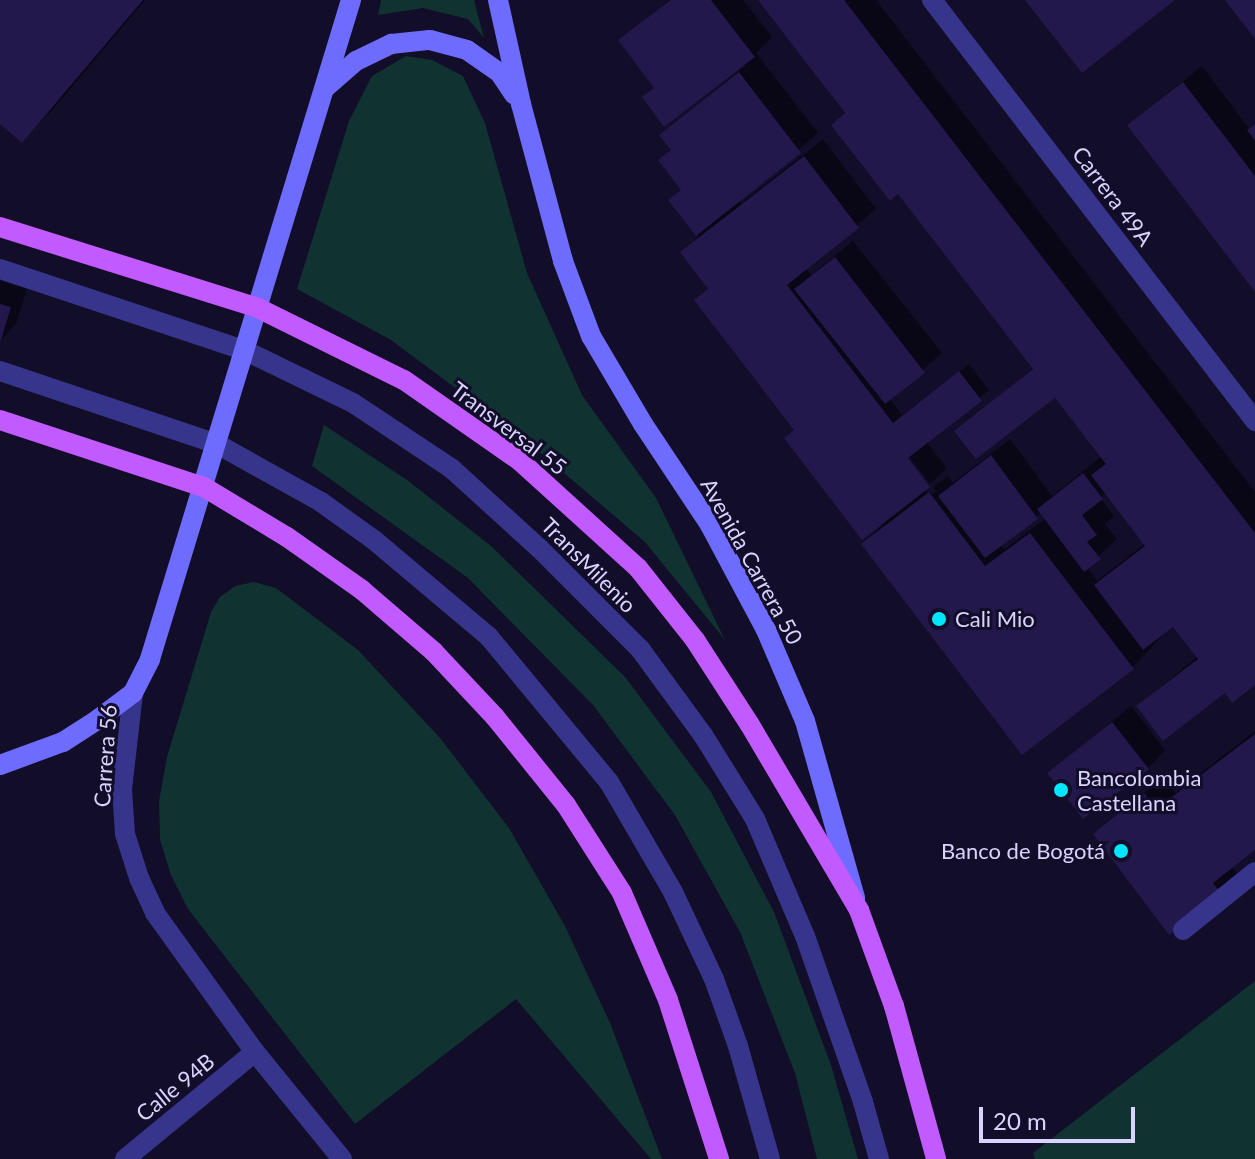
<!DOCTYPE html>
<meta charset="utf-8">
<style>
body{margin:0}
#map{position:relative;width:1255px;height:1159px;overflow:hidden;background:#120d28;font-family:Lato,sans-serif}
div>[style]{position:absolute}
.green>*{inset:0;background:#103231}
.shadow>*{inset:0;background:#0007}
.building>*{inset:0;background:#22184b}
.lane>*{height:20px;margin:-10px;padding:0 10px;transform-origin:10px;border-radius:10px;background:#37348b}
.street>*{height:20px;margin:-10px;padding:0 10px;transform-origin:10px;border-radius:10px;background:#37348b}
.secondary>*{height:20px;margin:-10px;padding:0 10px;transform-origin:10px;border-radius:10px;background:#6e6bff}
.primary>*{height:20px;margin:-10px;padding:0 10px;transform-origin:10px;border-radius:10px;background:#c15bff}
.dots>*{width:22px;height:22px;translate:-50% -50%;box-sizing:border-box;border:4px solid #120d28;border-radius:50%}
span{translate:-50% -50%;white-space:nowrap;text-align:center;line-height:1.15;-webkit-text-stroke:6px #120d28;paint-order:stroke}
.street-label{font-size:22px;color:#d9d4ff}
.poi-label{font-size:22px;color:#d9d4ff}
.left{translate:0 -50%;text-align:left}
.right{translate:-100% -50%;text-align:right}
.scale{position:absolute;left:979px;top:1107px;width:156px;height:36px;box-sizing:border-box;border:4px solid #d9d4ff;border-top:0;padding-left:10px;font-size:24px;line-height:28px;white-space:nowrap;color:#d9d4ff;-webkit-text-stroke:6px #120d28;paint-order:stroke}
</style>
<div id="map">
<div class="green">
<div style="clip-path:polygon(381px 0,474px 0,484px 38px,468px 19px,423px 8px,378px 15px)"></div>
<div style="clip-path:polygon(406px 56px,432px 60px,463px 76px,485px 123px,527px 273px,582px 395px,656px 498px,725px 640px,645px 542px,524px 439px,391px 340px,297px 289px,349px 121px,372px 76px)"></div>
<div style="clip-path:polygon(324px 425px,407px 480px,491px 546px,626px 678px,711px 792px,774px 912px,831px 1065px,858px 1159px,817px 1159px,795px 1073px,740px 932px,675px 815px,593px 705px,468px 578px,312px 466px)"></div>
<div style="clip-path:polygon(254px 582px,276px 588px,358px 650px,440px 738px,509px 828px,565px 926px,610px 1023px,662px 1159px,651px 1159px,516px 999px,355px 1124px,188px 909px,171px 875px,160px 840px,159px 801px,167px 757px,211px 612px,220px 597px,235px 586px)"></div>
<div style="clip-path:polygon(1255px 981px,1255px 1159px,1035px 1159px,1033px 1153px)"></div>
</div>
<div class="shadow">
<div style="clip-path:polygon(0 0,145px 0,54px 108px,22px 140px,0 121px)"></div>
<div style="clip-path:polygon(evenodd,670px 0,743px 0,772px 37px,756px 53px,818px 133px,739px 200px,742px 203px,823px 139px,876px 209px,805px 268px,811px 275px,853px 241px,942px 353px,889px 398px,902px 415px,969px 364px,989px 390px,926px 441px,947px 468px,930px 484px,881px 420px,924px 491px,933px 494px,936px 491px,933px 487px,948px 476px,953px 483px,1010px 439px,1052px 496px,1102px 456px,1056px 395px,957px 432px,1034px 367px,760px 0,876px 0,1255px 492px,1255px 683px,1138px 706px,1198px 656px,1173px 624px,1133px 667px,864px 544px,882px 525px,796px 429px,710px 287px,683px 252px,699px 236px,671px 201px,683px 189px,673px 149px,685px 116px,745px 66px,743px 63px,656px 87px,665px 5px,670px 0,1106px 492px,1146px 543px,1097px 581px,1087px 567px,1117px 539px,1105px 524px,1114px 516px,1100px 498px,1106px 492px,670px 0,1042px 512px,1046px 518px,1004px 550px,1000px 544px,1042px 512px)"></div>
<div style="clip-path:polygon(1202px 66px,1250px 130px,1255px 125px,1255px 289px,1129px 125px)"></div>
<div style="clip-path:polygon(0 281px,27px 289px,16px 324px,0 341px)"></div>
<div style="clip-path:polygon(1131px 706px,1165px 750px,1148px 768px,1050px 773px)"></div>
<div style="clip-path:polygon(1255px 731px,1255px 848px,1231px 866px,1237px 874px,1219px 892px,1096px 835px,1163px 777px,1175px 793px)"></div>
</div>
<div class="building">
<div style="clip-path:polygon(0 0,143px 0,22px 143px,0 124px)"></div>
<div style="clip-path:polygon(671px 0,711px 0,755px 57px,664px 127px,642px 97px,654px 88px,618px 40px)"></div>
<div style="clip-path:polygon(758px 0,844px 0,1255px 533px,1255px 685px,1232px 703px,1225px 693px,1163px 741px,1136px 706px,1198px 659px,1173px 627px,1143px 650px,1094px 585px,1145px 546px,1091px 475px,1106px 464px,1055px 398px,976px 459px,954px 431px,1033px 369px,898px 194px,890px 201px,831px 125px,845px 113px)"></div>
<div style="clip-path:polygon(1025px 0,1175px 0,1082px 73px)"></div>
<div style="clip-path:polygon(1225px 0,1255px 0,1255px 39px)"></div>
<div style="clip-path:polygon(739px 72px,801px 153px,696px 236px,668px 200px,681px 190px,658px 160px,671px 150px,659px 135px)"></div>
<div style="clip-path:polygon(1183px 82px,1255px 176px,1255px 292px,1127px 125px)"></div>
<div style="clip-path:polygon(1255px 124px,1255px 141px,1247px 130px)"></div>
<div style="clip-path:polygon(804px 156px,859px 228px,787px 285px,893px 423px,959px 371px,982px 401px,908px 458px,930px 487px,862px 540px,784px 438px,794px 430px,694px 300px,708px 289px,680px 252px)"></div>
<div style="clip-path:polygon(835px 257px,925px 373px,885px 404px,794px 289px)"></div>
<div style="clip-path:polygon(0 304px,11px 307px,1px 340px,0 340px)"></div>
<div style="clip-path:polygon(991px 455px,1038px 519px,985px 558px,938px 496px)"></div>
<div style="clip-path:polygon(1083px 473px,1103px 499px,1082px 515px,1097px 535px,1087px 542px,1101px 559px,1084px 572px,1037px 509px)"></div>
<div style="clip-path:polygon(929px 492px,985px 566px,1030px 533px,1134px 669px,1022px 755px,861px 544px)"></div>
<div style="clip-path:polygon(1112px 722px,1149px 769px,1083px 819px,1047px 773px)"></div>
<div style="clip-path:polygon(1255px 734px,1255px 850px,1213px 883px,1221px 893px,1169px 935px,1093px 834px,1144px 793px,1156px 809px)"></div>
</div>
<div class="lane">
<div style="left:0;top:269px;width:259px;rotate:18.4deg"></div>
<div style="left:246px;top:351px;width:119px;rotate:25.9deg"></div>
<div style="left:353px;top:403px;width:118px;rotate:33.6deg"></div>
<div style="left:451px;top:468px;width:119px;rotate:42.3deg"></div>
<div style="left:539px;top:548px;width:143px;rotate:45deg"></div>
<div style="left:640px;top:649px;width:107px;rotate:53.8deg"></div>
<div style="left:703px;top:735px;width:99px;rotate:58.2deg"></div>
<div style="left:755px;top:819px;width:127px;rotate:66.9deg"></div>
<div style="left:805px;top:936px;width:176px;rotate:70.7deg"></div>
<div style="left:863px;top:1102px;width:59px;rotate:74.3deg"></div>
<div style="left:0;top:371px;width:229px;rotate:18.6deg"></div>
<div style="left:217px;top:444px;width:119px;rotate:29.1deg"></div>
<div style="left:321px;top:502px;width:65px;rotate:35.6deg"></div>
<div style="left:374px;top:540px;width:150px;rotate:40.1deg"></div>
<div style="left:489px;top:637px;width:188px;rotate:50.4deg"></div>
<div style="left:609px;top:782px;width:127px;rotate:59.8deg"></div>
<div style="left:673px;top:892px;width:96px;rotate:64.8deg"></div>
<div style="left:714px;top:979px;width:71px;rotate:70.3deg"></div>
<div style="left:738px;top:1046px;width:117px;rotate:74.2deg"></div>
</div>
<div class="street">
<div style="left:932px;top:0;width:531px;rotate:52.5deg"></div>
<div style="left:133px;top:693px;width:97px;rotate:96.5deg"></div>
<div style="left:122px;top:789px;width:45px;rotate:86.2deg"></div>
<div style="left:125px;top:834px;width:46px;rotate:72.3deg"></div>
<div style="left:139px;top:878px;width:38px;rotate:65deg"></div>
<div style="left:155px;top:913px;width:171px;rotate:54.3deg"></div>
<div style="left:255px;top:1052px;width:138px;rotate:50.9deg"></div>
<div style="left:1183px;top:930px;width:92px;rotate:-38.9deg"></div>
<div style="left:125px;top:1159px;width:168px;rotate:-39.5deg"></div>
</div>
<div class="secondary">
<div style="left:498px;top:0;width:107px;rotate:77.5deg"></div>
<div style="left:521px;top:104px;width:163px;rotate:75deg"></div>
<div style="left:563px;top:261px;width:80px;rotate:69.5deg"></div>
<div style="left:591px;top:336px;width:102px;rotate:59.4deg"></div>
<div style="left:643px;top:424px;width:121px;rotate:56.4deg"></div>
<div style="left:710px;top:525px;width:119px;rotate:61.9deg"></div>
<div style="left:766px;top:630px;width:99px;rotate:66.8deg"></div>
<div style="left:805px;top:721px;width:184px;rotate:74.2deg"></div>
<div style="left:325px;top:88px;width:41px;rotate:-41.1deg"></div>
<div style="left:356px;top:61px;width:39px;rotate:-26deg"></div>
<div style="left:391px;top:44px;width:39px;rotate:-6deg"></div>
<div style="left:430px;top:40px;width:38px;rotate:15deg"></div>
<div style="left:467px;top:50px;width:39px;rotate:35deg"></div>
<div style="left:499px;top:72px;width:27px;rotate:56deg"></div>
<div style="left:0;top:765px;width:67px;rotate:-20.1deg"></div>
<div style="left:63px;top:742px;width:40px;rotate:-32.9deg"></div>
<div style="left:97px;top:720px;width:45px;rotate:-36.9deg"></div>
<div style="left:133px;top:693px;width:38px;rotate:-63deg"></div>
<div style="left:150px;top:659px;width:689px;rotate:-73.04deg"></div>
</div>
<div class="primary">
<div style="left:0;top:227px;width:270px;rotate:17.4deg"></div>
<div style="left:258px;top:308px;width:163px;rotate:26.3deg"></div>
<div style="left:404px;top:380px;width:141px;rotate:34.9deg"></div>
<div style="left:520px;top:461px;width:159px;rotate:42.2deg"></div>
<div style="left:638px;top:568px;width:92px;rotate:51.6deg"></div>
<div style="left:695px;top:640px;width:101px;rotate:57.1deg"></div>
<div style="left:750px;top:725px;width:215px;rotate:59.5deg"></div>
<div style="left:859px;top:910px;width:102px;rotate:70deg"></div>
<div style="left:894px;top:1006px;width:159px;rotate:74.6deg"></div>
<div style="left:0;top:420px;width:215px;rotate:18.2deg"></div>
<div style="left:204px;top:487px;width:97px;rotate:31.1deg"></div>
<div style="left:287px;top:537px;width:92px;rotate:35.2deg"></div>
<div style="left:362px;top:590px;width:95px;rotate:40.7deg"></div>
<div style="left:434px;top:652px;width:89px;rotate:46.8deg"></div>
<div style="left:495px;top:717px;width:113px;rotate:51.1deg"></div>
<div style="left:566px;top:805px;width:104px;rotate:57.5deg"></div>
<div style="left:622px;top:893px;width:116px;rotate:66.7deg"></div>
<div style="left:668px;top:1000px;width:167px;rotate:72.2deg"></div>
</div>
<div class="dots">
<div style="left:939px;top:619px;background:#00e6ff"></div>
<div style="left:1061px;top:790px;background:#00e6ff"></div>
<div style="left:1121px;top:851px;background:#00e6ff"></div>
</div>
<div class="street-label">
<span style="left:1113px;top:196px;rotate:53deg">Carrera 49A</span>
<span style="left:509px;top:428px;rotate:37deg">Transversal 55</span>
<span style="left:752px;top:561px;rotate:61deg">Avenida Carrera 50</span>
<span style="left:589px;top:565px;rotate:45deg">TransMilenio</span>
<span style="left:105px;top:756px;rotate:-86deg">Carrera 56</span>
<span style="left:175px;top:1087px;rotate:-39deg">Calle 94B</span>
</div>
<div class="poi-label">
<span class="left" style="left:955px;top:619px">Cali Mio</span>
<span class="left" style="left:1077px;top:790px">Bancolombia<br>Castellana</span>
<span class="right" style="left:1105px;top:851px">Banco de Bogotá</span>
</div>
<div class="scale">20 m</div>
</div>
